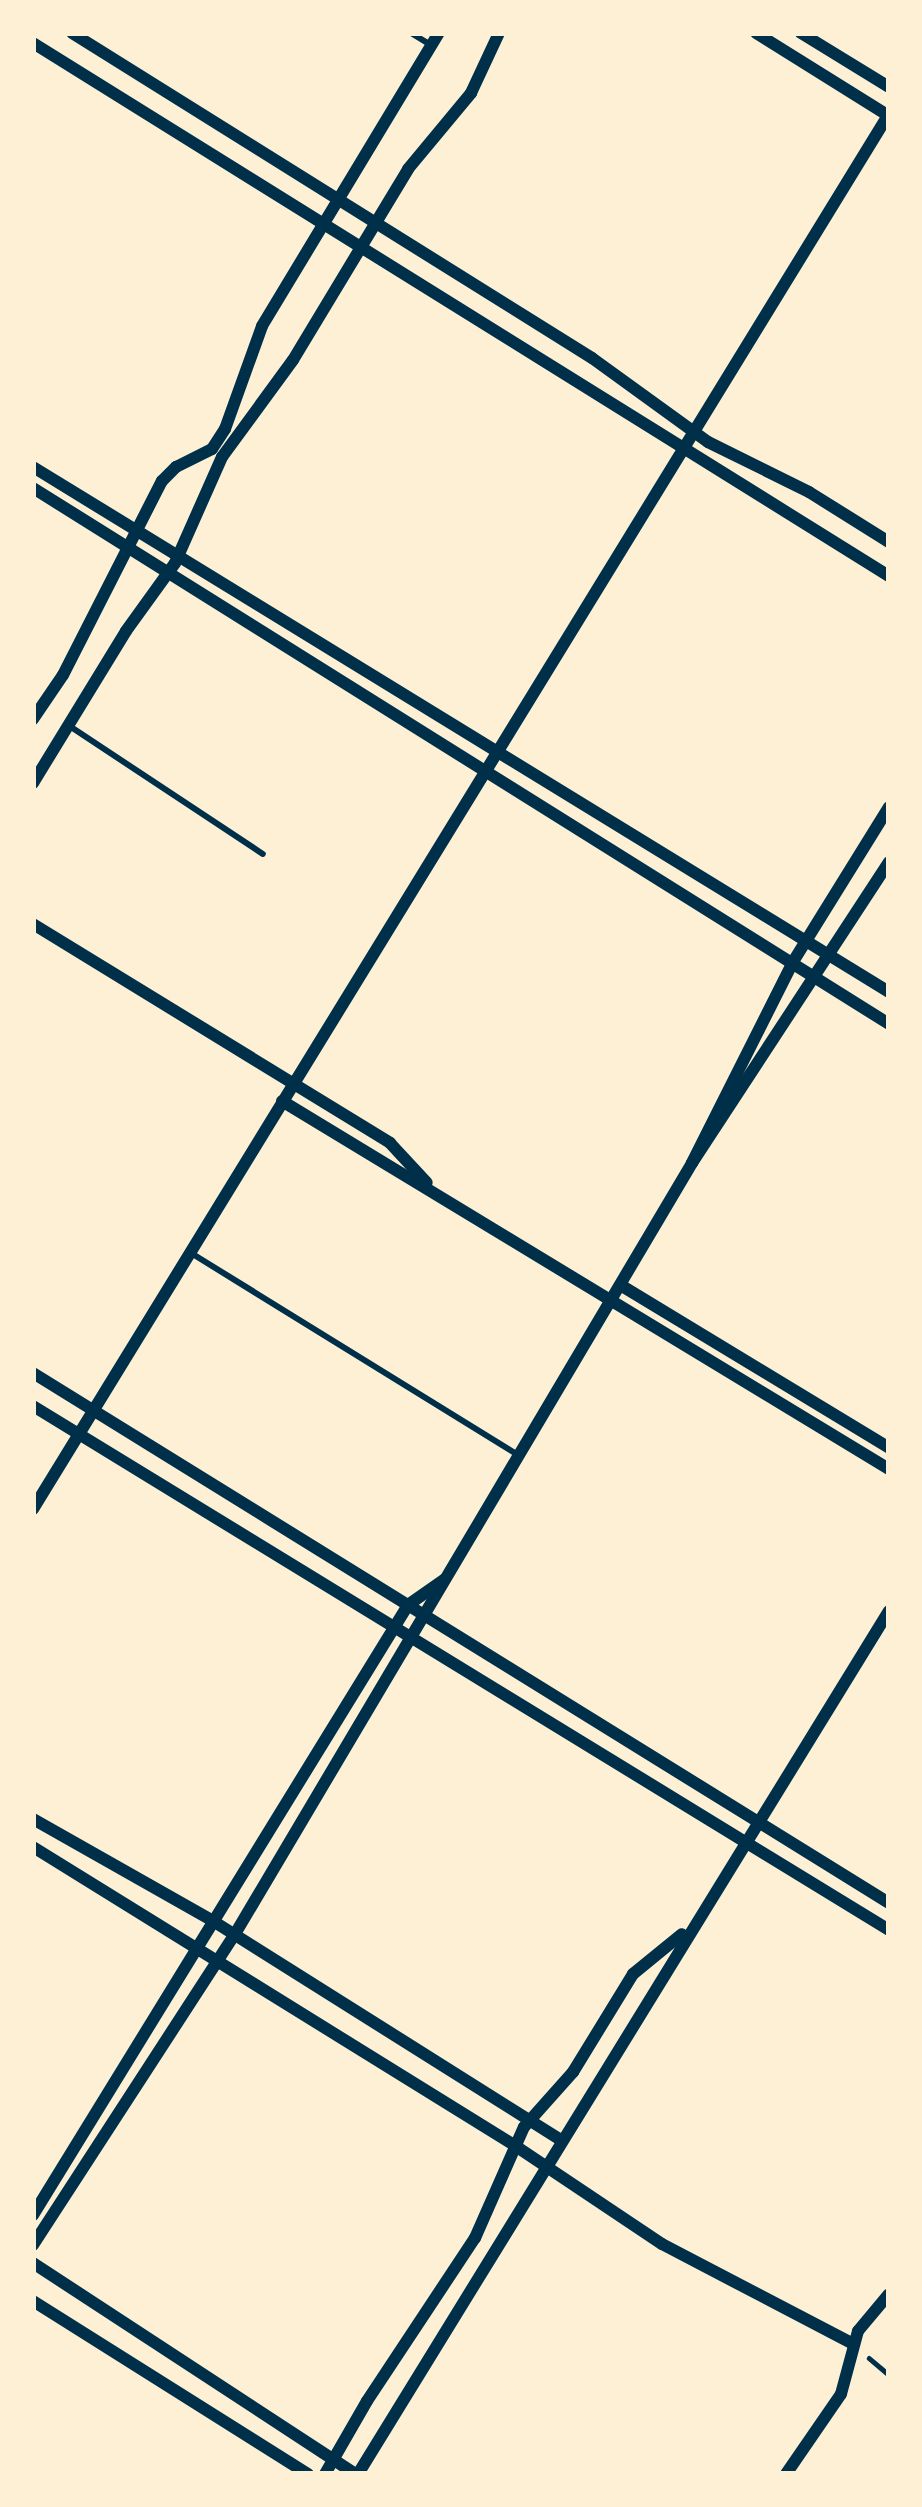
<!DOCTYPE html>
<style>
body{margin:0}
#map{position:relative;width:922px;height:2507px;overflow:hidden;background:#fdf0d5;font-family:"IBM Plex Sans",sans-serif}
div>[style]{position:absolute}
.path>*{height:4.5px;margin:-2.25px;padding:0 2.25px;transform-origin:2.25px;border-radius:2.25px;background:#003049}
.service>*{height:6px;margin:-3px;padding:0 3px;transform-origin:3px;border-radius:3px;background:#003049}
.minor>*{height:12px;margin:-6px;padding:0 6px;transform-origin:6px;border-radius:6px;background:#003049}
span{translate:-50% -50%;white-space:nowrap;text-align:center;line-height:1.15;-webkit-text-stroke:9px #fdf0d5;paint-order:stroke}
.frame{position:absolute;inset:0;border:36px solid #fdf0d5;pointer-events:none}
</style>
<div id="map">
<div class="path">
<div style="left:869px;top:2358px;width:26px;rotate:40deg"></div>
</div>
<div class="service">
<div style="left:411px;top:33px;width:23px;rotate:31deg"></div>
<div style="left:71px;top:727px;width:230px;rotate:33.5deg"></div>
<div style="left:191px;top:1253px;width:383px;rotate:31.7deg"></div>
</div>
<div class="minor">
<div style="left:72px;top:33px;width:613px;rotate:32.01deg"></div>
<div style="left:592px;top:358px;width:143px;rotate:35.9deg"></div>
<div style="left:708px;top:442px;width:113px;rotate:26.3deg"></div>
<div style="left:809px;top:492px;width:94px;rotate:32deg"></div>
<div style="left:756px;top:33px;width:157px;rotate:32deg"></div>
<div style="left:801px;top:33px;width:103px;rotate:31.5deg"></div>
<div style="left:33px;top:43px;width:1008px;rotate:31.91deg"></div>
<div style="left:33px;top:467px;width:1004px;rotate:31.52deg"></div>
<div style="left:33px;top:488px;width:1010px;rotate:32.05deg"></div>
<div style="left:33px;top:719px;width:53px;rotate:-55.7deg"></div>
<div style="left:63px;top:675px;width:218px;rotate:-63deg"></div>
<div style="left:162px;top:481px;width:20px;rotate:-45deg"></div>
<div style="left:176px;top:467px;width:40px;rotate:-26.6deg"></div>
<div style="left:212px;top:449px;width:24px;rotate:-57deg"></div>
<div style="left:225px;top:429px;width:109px;rotate:-70.2deg"></div>
<div style="left:262px;top:326px;width:342px;rotate:-58.9deg"></div>
<div style="left:33px;top:783px;width:178px;rotate:-58.5deg"></div>
<div style="left:126px;top:631px;width:84px;rotate:-54.2deg"></div>
<div style="left:175px;top:563px;width:116px;rotate:-66.1deg"></div>
<div style="left:222px;top:457px;width:120px;rotate:-53.8deg"></div>
<div style="left:293px;top:360px;width:223px;rotate:-58.9deg"></div>
<div style="left:408px;top:169px;width:99px;rotate:-50.3deg"></div>
<div style="left:471px;top:93px;width:66px;rotate:-65deg"></div>
<div style="left:889px;top:807px;width:182px;rotate:121.8deg"></div>
<div style="left:793px;top:962px;width:225px;rotate:116.7deg"></div>
<div style="left:692px;top:1163px;width:360px;rotate:-56.8deg"></div>
<div style="left:33px;top:924px;width:419px;rotate:31.5deg"></div>
<div style="left:390px;top:1143px;width:54px;rotate:47.2deg"></div>
<div style="left:282px;top:1101px;width:710px;rotate:31.23deg"></div>
<div style="left:622px;top:1286px;width:312px;rotate:31.2deg"></div>
<div style="left:33px;top:1373px;width:1007px;rotate:31.76deg"></div>
<div style="left:33px;top:1406px;width:1004px;rotate:31.47deg"></div>
<div style="left:33px;top:1509px;width:1637px;rotate:-58.47deg"></div>
<div style="left:33px;top:1819px;width:207px;rotate:29.5deg"></div>
<div style="left:213px;top:1921px;width:409px;rotate:32.2deg"></div>
<div style="left:33px;top:1847px;width:566px;rotate:31.78deg"></div>
<div style="left:514px;top:2145px;width:178px;rotate:33.8deg"></div>
<div style="left:662px;top:2244px;width:213px;rotate:27.6deg"></div>
<div style="left:33px;top:2215px;width:716px;rotate:-58.42deg"></div>
<div style="left:408px;top:1605px;width:45px;rotate:-35.1deg"></div>
<div style="left:33px;top:2245px;width:371px;rotate:-57deg"></div>
<div style="left:235px;top:1934px;width:896px;rotate:-59.34deg"></div>
<div style="left:33px;top:2263px;width:386px;rotate:33.2deg"></div>
<div style="left:33px;top:2301px;width:325px;rotate:32.2deg"></div>
<div style="left:325px;top:2474px;width:84px;rotate:-60.1deg"></div>
<div style="left:367px;top:2401px;width:196px;rotate:-56.5deg"></div>
<div style="left:475px;top:2238px;width:121px;rotate:-66.2deg"></div>
<div style="left:524px;top:2127px;width:74px;rotate:-48.3deg"></div>
<div style="left:573px;top:2072px;width:115px;rotate:-58.5deg"></div>
<div style="left:633px;top:1974px;width:63px;rotate:-39.2deg"></div>
<div style="left:358px;top:2474px;width:1013px;rotate:-58.4deg"></div>
<div style="left:786px;top:2474px;width:97px;rotate:-55.5deg"></div>
<div style="left:841px;top:2394px;width:65px;rotate:-74.9deg"></div>
<div style="left:858px;top:2331px;width:48px;rotate:-50deg"></div>
</div>
<div class="frame"></div>
</div>
